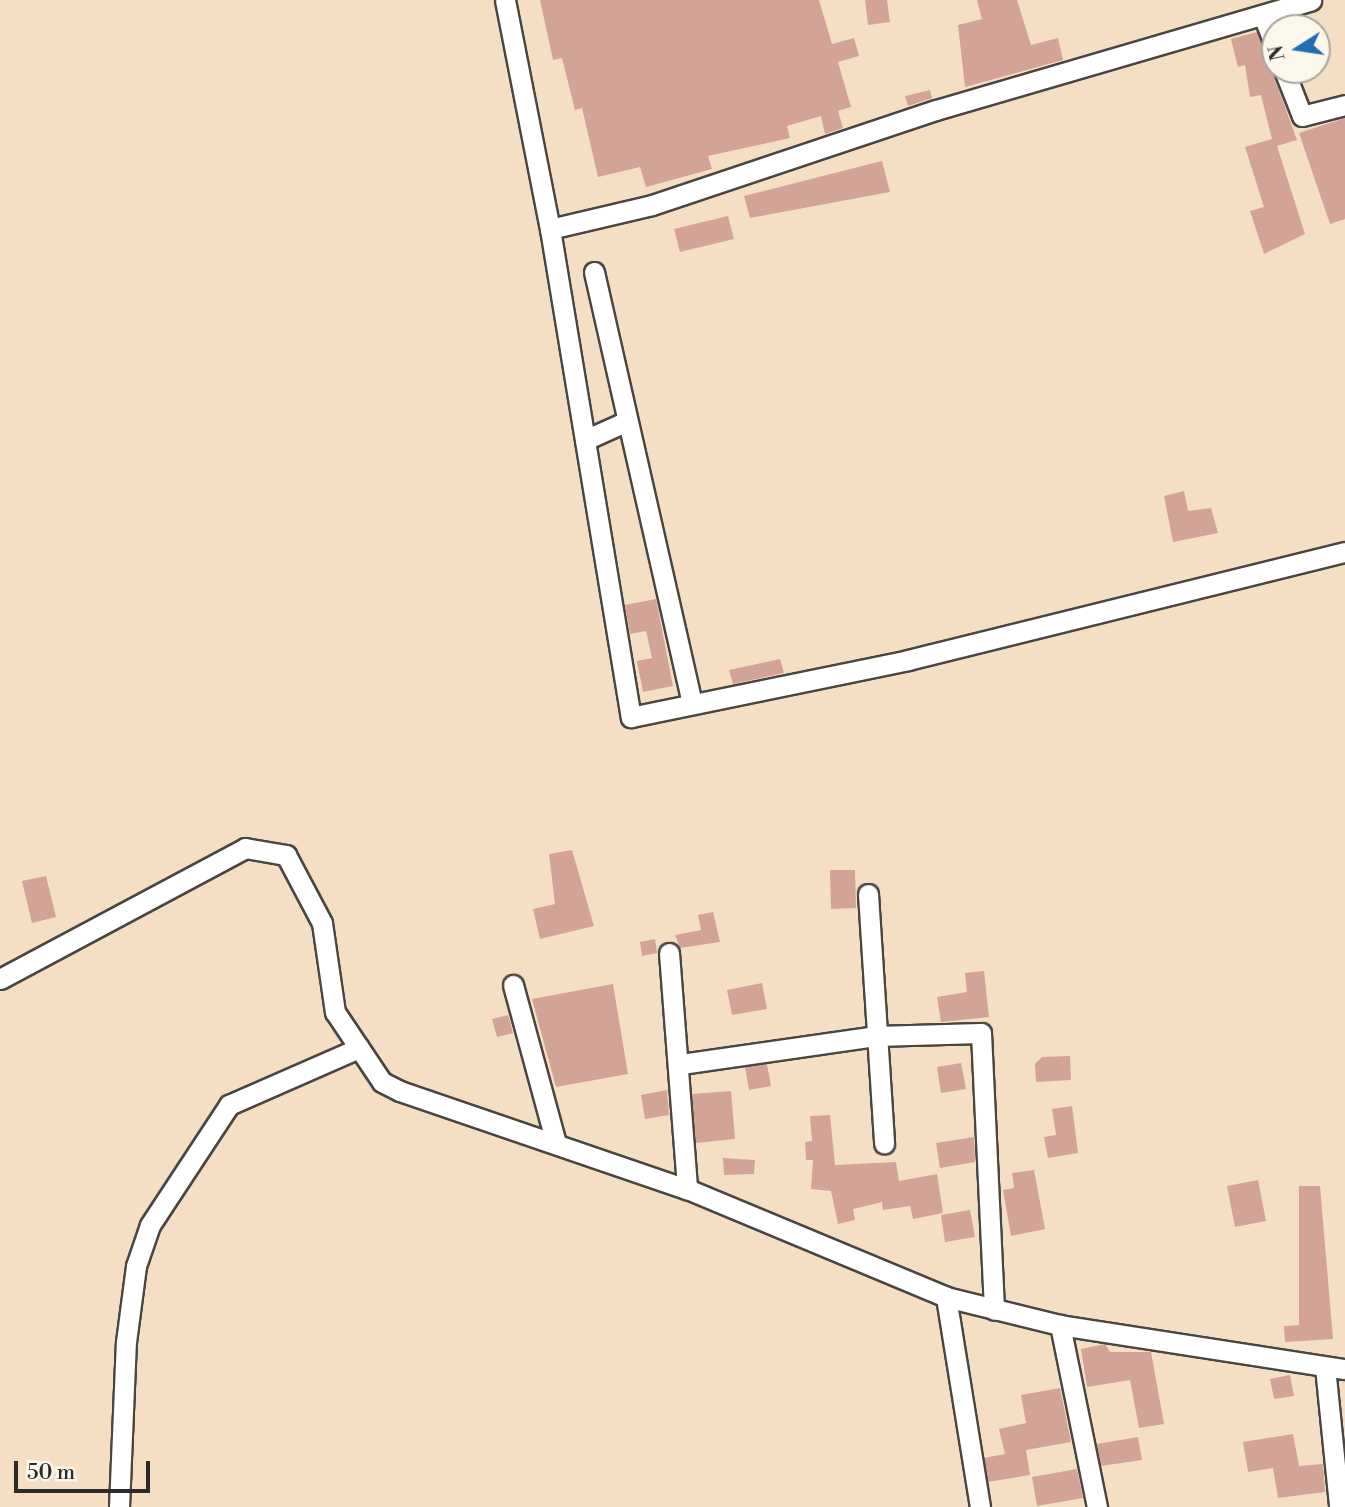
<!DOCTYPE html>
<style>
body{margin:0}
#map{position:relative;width:1345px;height:1507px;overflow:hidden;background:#f5dfc4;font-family:"Libre Bodoni",serif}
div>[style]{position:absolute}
.building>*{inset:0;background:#d3a397}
.roads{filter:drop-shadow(2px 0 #494642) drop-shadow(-2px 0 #494642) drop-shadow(0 2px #494642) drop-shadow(0 -2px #494642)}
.minor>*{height:19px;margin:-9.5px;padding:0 9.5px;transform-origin:9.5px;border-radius:9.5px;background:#fff}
span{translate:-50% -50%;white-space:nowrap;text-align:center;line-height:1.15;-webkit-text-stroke:6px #fbf7ec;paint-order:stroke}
.north{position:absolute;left:1261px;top:14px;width:70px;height:70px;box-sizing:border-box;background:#fbf7ec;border:2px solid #a8a59f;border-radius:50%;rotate:258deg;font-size:19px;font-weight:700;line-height:28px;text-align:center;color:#2b2b2b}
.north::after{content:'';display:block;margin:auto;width:24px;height:32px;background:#1f6fb2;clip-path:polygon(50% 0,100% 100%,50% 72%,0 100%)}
.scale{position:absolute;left:14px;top:1461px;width:136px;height:32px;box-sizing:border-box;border:4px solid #2b2b2b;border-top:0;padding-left:9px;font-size:21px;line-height:24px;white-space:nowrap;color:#2b2b2b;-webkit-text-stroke:5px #fbf7ec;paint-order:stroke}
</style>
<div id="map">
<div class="building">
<div style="clip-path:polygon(540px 0,819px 0,832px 44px,854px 38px,859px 56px,838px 62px,851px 107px,838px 111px,843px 128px,825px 134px,821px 116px,787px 126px,790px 138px,708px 156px,712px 169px,646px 187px,640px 167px,598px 177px,582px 108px,575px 110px,562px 58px,553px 60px)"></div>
<div style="clip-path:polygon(865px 0,887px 0,890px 22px,868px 25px)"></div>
<div style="clip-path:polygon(977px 0,1017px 0,1031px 45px,1058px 38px,1063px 60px,965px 87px,958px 25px,982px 19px)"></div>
<div style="clip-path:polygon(1257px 32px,1275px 62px,1273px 74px,1297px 140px,1277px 146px,1305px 234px,1264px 254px,1250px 211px,1264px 207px,1245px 147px,1272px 139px,1261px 95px,1250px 97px,1245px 65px,1238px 67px,1231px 39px)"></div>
<div style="clip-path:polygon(930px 90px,932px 98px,908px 106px,905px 96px)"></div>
<div style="clip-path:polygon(1345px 118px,1345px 219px,1330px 224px,1299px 133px)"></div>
<div style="clip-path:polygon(882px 161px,890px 192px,750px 218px,744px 196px)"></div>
<div style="clip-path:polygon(728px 216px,734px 239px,680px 252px,674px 229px)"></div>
<div style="clip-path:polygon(1184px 491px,1188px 511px,1211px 508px,1218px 533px,1173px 542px,1164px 496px)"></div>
<div style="clip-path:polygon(656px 599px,673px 686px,643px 692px,637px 661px,652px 658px,646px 631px,630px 634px,625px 605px)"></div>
<div style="clip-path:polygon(780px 659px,784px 673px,733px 684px,729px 670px)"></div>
<div style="clip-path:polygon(572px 850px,594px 926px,540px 939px,533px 909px,555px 904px,549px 854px)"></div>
<div style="clip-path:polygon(830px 870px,855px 870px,856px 908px,831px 909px)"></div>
<div style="clip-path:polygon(46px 876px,56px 917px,32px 923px,22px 881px)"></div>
<div style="clip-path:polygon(713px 912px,720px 942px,680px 948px,675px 935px,701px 930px,698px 915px)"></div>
<div style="clip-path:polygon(655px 939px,657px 953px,642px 956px,640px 942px)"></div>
<div style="clip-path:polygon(984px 971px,989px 1017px,941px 1022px,937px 997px,967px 992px,965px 973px)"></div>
<div style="clip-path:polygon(762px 983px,767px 1009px,732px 1015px,727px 990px)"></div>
<div style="clip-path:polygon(613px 984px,628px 1074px,556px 1087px,532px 999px)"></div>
<div style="clip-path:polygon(508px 1015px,513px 1033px,497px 1037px,492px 1019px)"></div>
<div style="clip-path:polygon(1070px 1056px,1071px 1080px,1036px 1082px,1035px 1064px,1042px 1057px)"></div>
<div style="clip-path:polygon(961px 1063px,966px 1089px,941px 1093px,937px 1067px)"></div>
<div style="clip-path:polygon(767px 1064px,771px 1086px,749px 1090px,745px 1067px)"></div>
<div style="clip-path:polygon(667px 1090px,669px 1115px,645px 1119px,641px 1095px)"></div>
<div style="clip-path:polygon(731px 1091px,735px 1139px,696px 1143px,692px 1094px)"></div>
<div style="clip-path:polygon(1072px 1106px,1078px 1153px,1048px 1158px,1044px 1137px,1056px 1135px,1052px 1109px)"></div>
<div style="clip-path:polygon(830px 1115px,835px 1165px,896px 1162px,899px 1181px,937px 1174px,943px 1213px,913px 1219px,910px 1206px,883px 1210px,882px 1202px,853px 1209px,855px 1220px,838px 1224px,831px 1191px,811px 1189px,813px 1160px,806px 1160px,805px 1142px,812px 1141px,810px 1116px)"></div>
<div style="clip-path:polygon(974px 1137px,975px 1162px,940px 1168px,936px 1143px)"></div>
<div style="clip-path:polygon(723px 1158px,755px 1160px,754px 1174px,724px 1175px)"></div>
<div style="clip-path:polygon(1034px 1170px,1045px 1229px,1011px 1236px,1003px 1190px,1014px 1188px,1012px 1173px)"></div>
<div style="clip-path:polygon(1258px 1180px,1266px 1221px,1235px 1227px,1227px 1186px)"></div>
<div style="clip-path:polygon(1299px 1186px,1320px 1186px,1333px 1339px,1285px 1342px,1284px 1326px,1299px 1325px)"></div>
<div style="clip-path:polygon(970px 1210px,975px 1237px,945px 1242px,941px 1215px)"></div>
<div style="clip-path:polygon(1105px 1344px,1110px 1352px,1151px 1352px,1164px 1424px,1139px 1428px,1130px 1380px,1087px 1387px,1081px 1349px)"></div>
<div style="clip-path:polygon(1290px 1375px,1294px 1396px,1274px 1399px,1270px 1379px)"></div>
<div style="clip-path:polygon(1060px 1388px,1071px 1442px,1026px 1450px,1030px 1475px,988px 1482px,984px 1458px,1005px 1454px,999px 1429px,1026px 1423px,1021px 1395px)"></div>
<div style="clip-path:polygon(1293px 1434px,1299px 1466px,1323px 1464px,1325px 1492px,1278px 1498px,1273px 1468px,1248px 1472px,1243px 1442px)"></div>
<div style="clip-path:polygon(1138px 1437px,1142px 1460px,1101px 1466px,1097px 1444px)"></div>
<div style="clip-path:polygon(1077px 1469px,1083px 1498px,1037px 1506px,1032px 1477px)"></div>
</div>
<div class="roads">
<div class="minor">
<div style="left:505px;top:0;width:233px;rotate:78.9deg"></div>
<div style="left:550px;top:229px;width:105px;rotate:-13.2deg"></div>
<div style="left:652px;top:205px;width:299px;rotate:-18.5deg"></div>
<div style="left:936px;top:110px;width:391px;rotate:-16.3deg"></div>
<div style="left:1263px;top:15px;width:33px;rotate:69deg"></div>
<div style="left:1284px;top:70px;width:49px;rotate:68.6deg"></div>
<div style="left:1302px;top:116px;width:44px;rotate:-14.3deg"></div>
<div style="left:550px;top:229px;width:495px;rotate:80.6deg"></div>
<div style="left:631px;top:717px;width:283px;rotate:-11.6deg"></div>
<div style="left:908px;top:660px;width:450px;rotate:-13.9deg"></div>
<div style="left:594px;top:272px;width:443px;rotate:77.2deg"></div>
<div style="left:585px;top:440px;width:46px;rotate:-24.3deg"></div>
<div style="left:868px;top:894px;width:250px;rotate:86.3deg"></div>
<div style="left:669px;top:953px;width:237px;rotate:85.6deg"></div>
<div style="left:0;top:979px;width:278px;rotate:-28.1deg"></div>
<div style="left:245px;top:848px;width:42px;rotate:9.7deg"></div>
<div style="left:286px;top:855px;width:77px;rotate:62.1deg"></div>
<div style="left:322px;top:923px;width:90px;rotate:81.7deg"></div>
<div style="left:335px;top:1012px;width:84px;rotate:56.1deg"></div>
<div style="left:382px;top:1082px;width:20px;rotate:27deg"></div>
<div style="left:400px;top:1091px;width:303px;rotate:18.9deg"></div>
<div style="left:687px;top:1189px;width:281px;rotate:22.6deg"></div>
<div style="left:946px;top:1297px;width:117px;rotate:13.8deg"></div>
<div style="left:1060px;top:1325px;width:288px;rotate:8.8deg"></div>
<div style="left:513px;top:985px;width:164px;rotate:74.8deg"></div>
<div style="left:681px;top:1064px;width:196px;rotate:-8.2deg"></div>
<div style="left:875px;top:1036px;width:106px;rotate:-1.6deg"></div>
<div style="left:981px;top:1033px;width:277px;rotate:87.3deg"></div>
<div style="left:946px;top:1297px;width:213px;rotate:80.8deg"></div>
<div style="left:1060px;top:1325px;width:186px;rotate:78.5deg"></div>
<div style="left:1325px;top:1367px;width:138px;rotate:84.2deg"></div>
<div style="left:1339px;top:1504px;width:6px;rotate:-9deg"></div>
<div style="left:119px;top:1507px;width:165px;rotate:-87.6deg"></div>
<div style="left:126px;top:1342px;width:77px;rotate:-82.5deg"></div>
<div style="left:136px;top:1266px;width:43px;rotate:-71.1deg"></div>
<div style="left:150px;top:1225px;width:144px;rotate:-56.6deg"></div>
<div style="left:229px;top:1105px;width:142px;rotate:-23.7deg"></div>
</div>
</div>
<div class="north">N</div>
<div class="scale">50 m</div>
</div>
